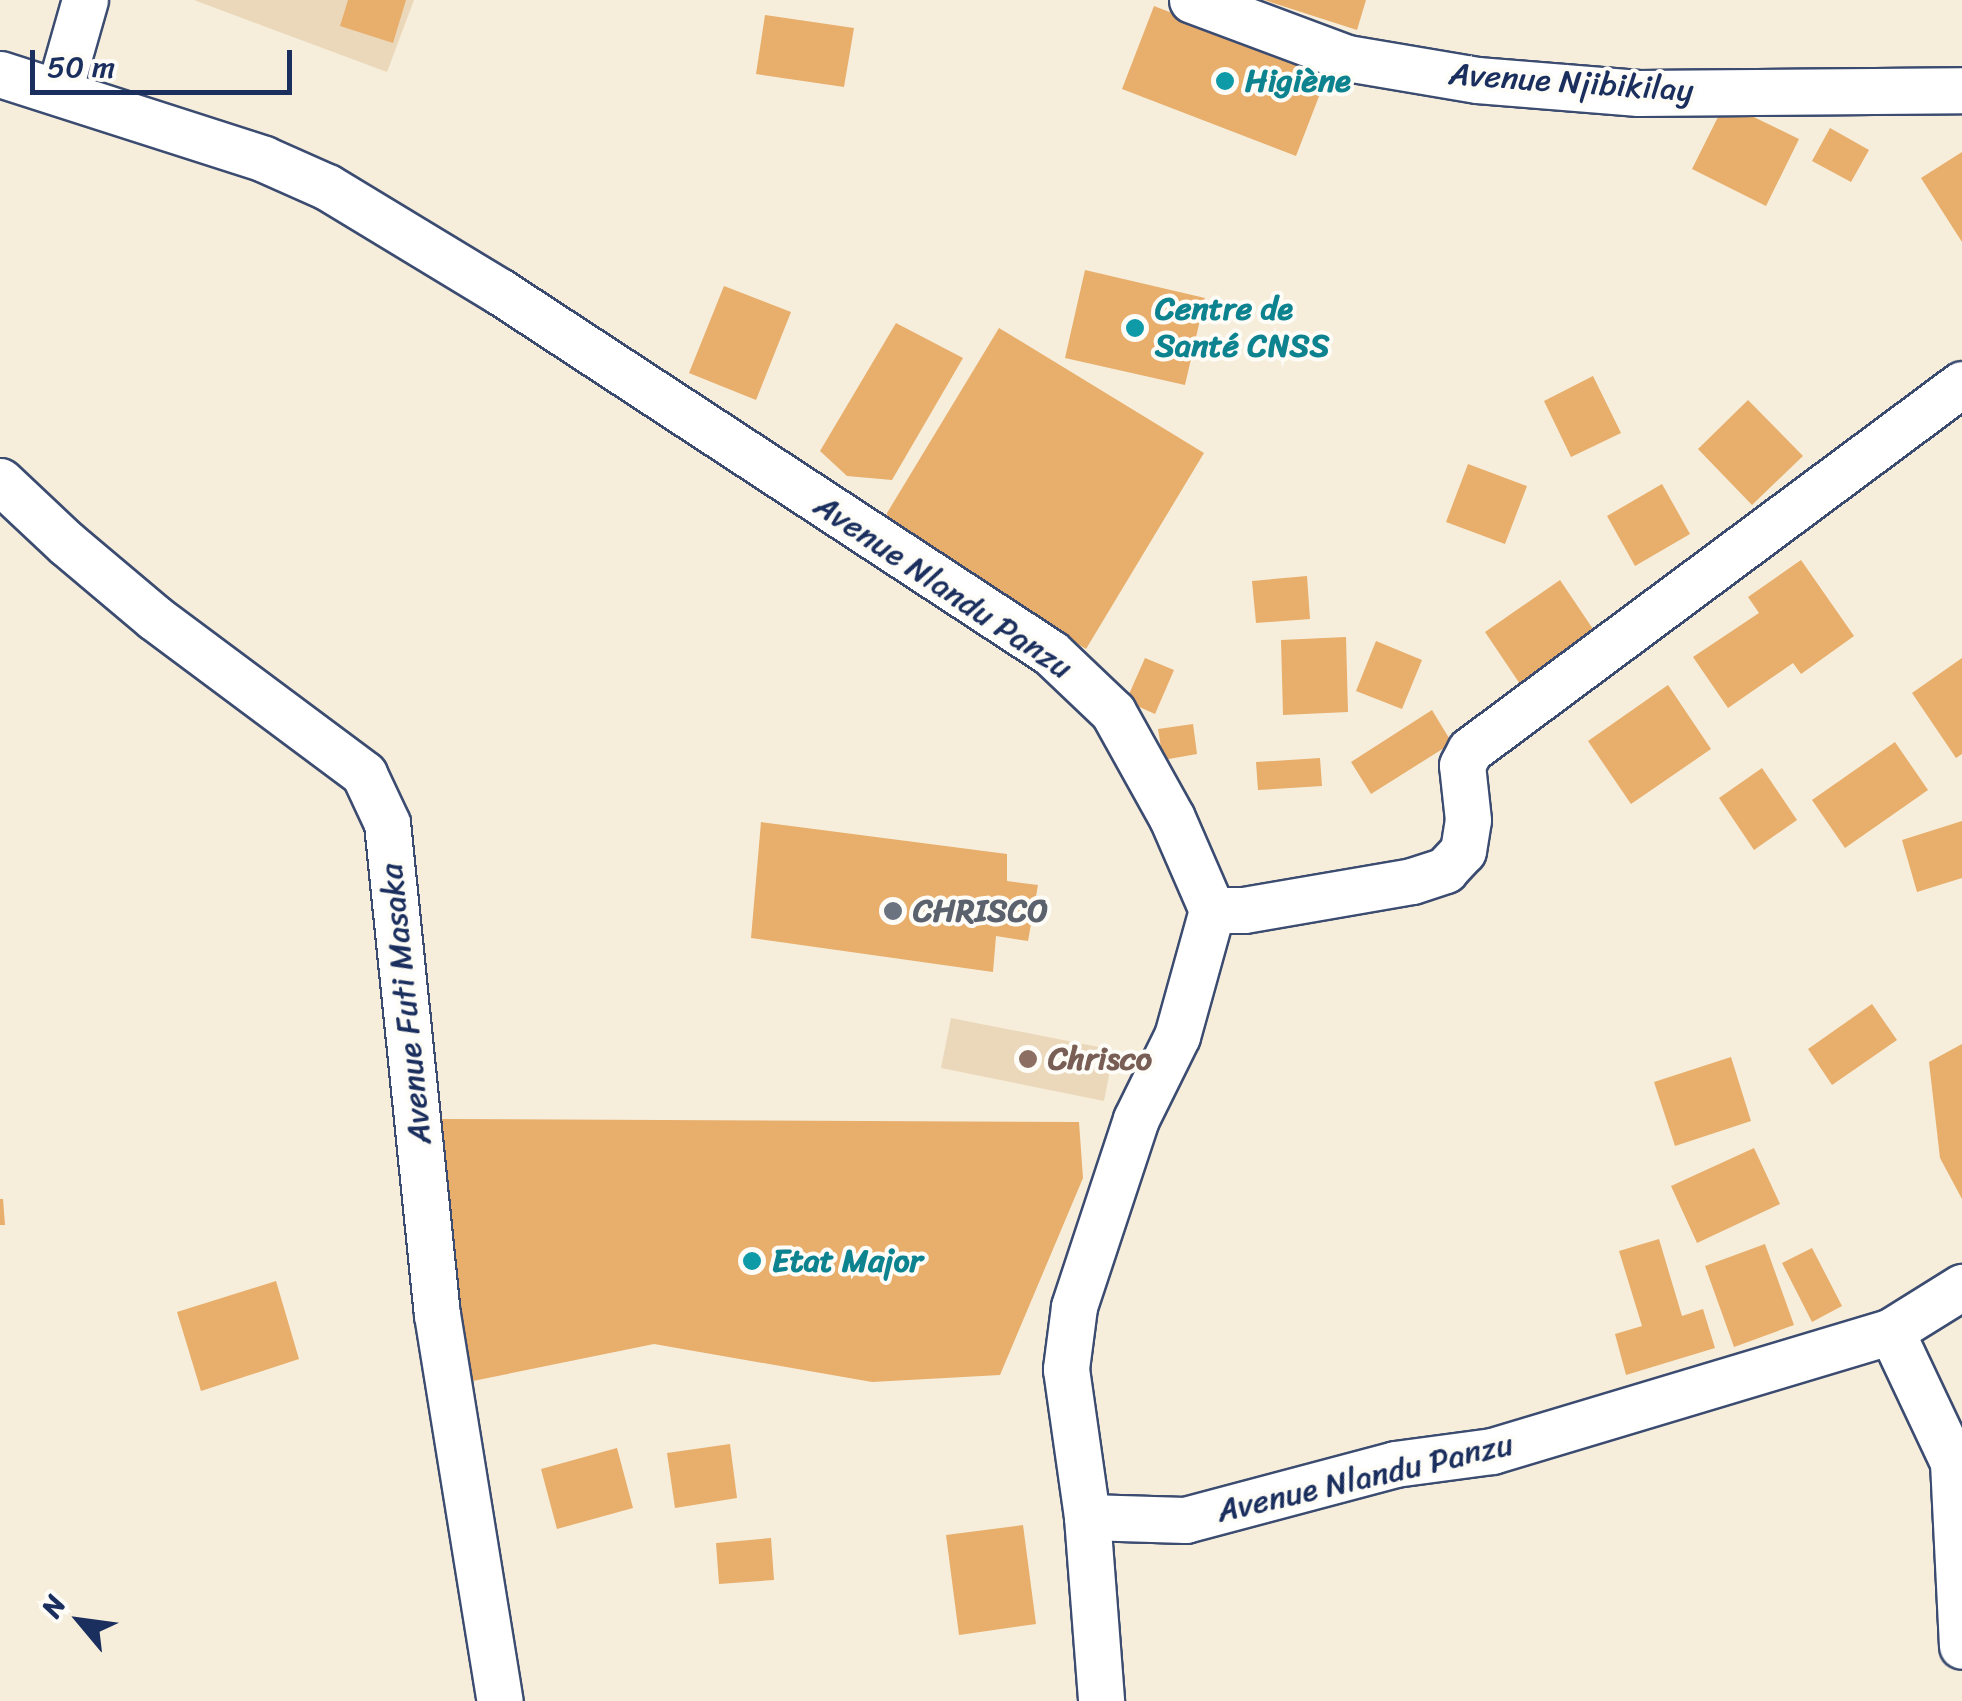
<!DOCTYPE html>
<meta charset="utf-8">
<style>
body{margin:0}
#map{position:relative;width:1962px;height:1701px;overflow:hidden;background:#f6eedb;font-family:Sriracha,sans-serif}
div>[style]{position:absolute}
.built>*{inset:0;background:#ebd8ba}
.building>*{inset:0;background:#e8ae6c}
.roads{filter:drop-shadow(2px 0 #3c4c71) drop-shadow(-2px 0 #3c4c71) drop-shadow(0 2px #3c4c71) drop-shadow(0 -2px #3c4c71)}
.minor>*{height:45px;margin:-22.5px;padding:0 22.5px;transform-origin:22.5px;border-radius:22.5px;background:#fff}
.dots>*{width:28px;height:28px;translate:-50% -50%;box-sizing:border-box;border:5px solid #fdfcf7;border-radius:50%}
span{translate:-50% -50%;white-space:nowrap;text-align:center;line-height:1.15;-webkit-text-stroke:8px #fdfcf7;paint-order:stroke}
.culture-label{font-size:32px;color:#0d838f;font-weight:700}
.left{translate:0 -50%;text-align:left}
.street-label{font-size:32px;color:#1b2f5e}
.worship-label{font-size:32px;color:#5b616d;font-weight:700}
.education-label{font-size:32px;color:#785e54;font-weight:700}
.north{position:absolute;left:30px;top:1571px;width:100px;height:100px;-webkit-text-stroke:8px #fdfcf7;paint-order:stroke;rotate:299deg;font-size:28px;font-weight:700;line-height:40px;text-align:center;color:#1b2f5e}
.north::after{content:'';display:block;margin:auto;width:35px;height:45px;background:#1b2f5e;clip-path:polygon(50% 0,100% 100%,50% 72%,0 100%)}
.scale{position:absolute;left:30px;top:50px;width:262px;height:45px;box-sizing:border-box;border:5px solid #1b2f5e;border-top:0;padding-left:12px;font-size:30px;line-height:35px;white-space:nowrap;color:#1b2f5e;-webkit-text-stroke:8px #fdfcf7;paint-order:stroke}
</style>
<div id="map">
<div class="built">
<div style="clip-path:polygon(194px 0,414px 0,387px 72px)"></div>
<div style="clip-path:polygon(951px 1018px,1114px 1050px,1104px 1101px,941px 1068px)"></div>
</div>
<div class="building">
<div style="clip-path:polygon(348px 0,406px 0,393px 43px,340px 26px)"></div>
<div style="clip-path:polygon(1264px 0,1366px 0,1357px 30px)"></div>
<div style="clip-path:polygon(1154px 6px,1328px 73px,1296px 156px,1122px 89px)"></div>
<div style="clip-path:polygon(765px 15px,854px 28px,844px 87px,756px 74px)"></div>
<div style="clip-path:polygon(1725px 103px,1799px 139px,1766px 206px,1692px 169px)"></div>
<div style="clip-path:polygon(1830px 128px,1869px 150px,1851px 182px,1812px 161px)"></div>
<div style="clip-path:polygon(1962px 152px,1962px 242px,1921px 178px)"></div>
<div style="clip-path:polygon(1085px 270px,1205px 298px,1185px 385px,1065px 358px)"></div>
<div style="clip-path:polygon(724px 286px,791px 312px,756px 400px,689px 373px)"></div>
<div style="clip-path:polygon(896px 323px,963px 358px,892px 480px,847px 476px,820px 451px)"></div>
<div style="clip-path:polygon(999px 328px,1204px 453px,1086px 649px,888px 529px,887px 513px)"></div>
<div style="clip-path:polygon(1593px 376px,1621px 433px,1571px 457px,1544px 401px)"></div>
<div style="clip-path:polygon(1748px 400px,1803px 456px,1752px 505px,1698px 449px)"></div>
<div style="clip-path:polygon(1468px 464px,1527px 486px,1505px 544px,1446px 522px)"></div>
<div style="clip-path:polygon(1662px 484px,1690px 534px,1635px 566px,1607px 516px)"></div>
<div style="clip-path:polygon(1801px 560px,1854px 636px,1801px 674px,1793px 663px,1728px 708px,1693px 657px,1759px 613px,1748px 597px)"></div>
<div style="clip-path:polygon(1307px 576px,1310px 619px,1256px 623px,1252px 581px)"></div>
<div style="clip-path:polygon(1560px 580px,1595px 632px,1520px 684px,1485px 632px)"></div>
<div style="clip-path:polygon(1346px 637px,1348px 712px,1283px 715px,1281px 640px)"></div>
<div style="clip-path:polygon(1376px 641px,1422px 660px,1402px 709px,1356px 691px)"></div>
<div style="clip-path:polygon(1145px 658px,1174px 670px,1155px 714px,1126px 701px)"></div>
<div style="clip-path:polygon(1962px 658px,1962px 754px,1956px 758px,1912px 693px)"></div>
<div style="clip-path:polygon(1668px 685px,1711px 749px,1631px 804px,1588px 741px)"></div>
<div style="clip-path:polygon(1432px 710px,1452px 743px,1371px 794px,1351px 762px)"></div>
<div style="clip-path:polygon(1193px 724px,1197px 754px,1163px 760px,1158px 729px)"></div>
<div style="clip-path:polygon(1895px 742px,1928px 790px,1845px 848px,1812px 800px)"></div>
<div style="clip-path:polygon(1320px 758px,1322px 786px,1258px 790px,1256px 762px)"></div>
<div style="clip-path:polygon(1762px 768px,1797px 820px,1754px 850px,1719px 798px)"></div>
<div style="clip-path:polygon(1962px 821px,1962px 878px,1917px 892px,1902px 840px)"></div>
<div style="clip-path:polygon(761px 822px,1007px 854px,1007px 881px,1038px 885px,1028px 941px,996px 936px,993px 972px,751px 938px)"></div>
<div style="clip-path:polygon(1872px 1004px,1897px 1040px,1832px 1085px,1808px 1049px)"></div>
<div style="clip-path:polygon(1962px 1044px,1962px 1199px,1940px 1158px,1929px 1062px)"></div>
<div style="clip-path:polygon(1731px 1057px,1751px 1121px,1675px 1146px,1654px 1082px)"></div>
<div style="clip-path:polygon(440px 1119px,1079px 1122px,1083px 1178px,1000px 1375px,872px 1382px,654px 1344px,468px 1382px)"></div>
<div style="clip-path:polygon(1754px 1148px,1780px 1204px,1697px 1243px,1671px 1186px)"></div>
<div style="clip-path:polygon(0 1199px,3px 1199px,5px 1225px,0 1225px)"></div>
<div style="clip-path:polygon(1659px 1239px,1682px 1316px,1703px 1309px,1715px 1348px,1626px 1375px,1615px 1334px,1642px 1326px,1619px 1251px)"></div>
<div style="clip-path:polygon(1765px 1244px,1794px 1325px,1734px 1347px,1705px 1266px)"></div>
<div style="clip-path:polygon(1812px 1248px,1842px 1306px,1812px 1322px,1782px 1263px)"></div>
<div style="clip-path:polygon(276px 1281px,299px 1359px,201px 1391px,177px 1312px)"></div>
<div style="clip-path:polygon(730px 1444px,737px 1498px,675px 1508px,667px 1453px)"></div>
<div style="clip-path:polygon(617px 1448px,633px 1508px,557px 1529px,541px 1469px)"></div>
<div style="clip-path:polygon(1023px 1525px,1036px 1624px,959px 1635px,946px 1535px)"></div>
<div style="clip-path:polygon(771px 1538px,774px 1580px,719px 1584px,716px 1543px)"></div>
</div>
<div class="roads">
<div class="minor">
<div style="left:1192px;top:0;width:165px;rotate:20.5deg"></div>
<div style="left:1347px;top:58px;width:132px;rotate:9.6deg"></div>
<div style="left:1477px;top:80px;width:162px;rotate:4.6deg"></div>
<div style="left:1638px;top:93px;width:324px;rotate:-0.5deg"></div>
<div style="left:0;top:74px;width:277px;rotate:17.8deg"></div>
<div style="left:264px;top:159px;width:69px;rotate:24deg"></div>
<div style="left:327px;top:187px;width:201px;rotate:31.2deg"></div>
<div style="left:499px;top:291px;width:660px;rotate:33.26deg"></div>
<div style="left:1051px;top:653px;width:86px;rotate:43.6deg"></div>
<div style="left:1113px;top:712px;width:121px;rotate:60.9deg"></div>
<div style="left:1172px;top:818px;width:100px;rotate:66.5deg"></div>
<div style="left:1212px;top:910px;width:131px;rotate:105.5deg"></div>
<div style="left:1177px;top:1036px;width:93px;rotate:116.3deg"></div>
<div style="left:1136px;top:1119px;width:198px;rotate:108.3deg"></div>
<div style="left:1074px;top:1307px;width:63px;rotate:97.4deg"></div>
<div style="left:1066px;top:1369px;width:149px;rotate:81.9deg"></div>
<div style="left:1087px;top:1517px;width:98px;rotate:1.8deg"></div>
<div style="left:1185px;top:1520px;width:217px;rotate:-14.9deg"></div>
<div style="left:1395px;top:1464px;width:98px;rotate:-7.6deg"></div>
<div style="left:1492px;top:1451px;width:417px;rotate:-16.7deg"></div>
<div style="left:1891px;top:1331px;width:84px;rotate:-31.8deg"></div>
<div style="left:59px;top:91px;width:95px;rotate:-74.1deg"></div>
<div style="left:0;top:481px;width:91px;rotate:43.2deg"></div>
<div style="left:66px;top:543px;width:116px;rotate:40.1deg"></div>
<div style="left:155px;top:618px;width:261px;rotate:36.7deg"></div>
<div style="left:364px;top:774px;width:54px;rotate:64.9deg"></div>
<div style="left:387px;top:823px;width:494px;rotate:84.2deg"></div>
<div style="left:437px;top:1314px;width:392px;rotate:80.8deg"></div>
<div style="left:1212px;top:910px;width:32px"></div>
<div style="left:1244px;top:910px;width:170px;rotate:-9.8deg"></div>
<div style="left:1412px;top:881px;width:35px;rotate:-18deg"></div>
<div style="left:1445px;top:870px;width:26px;rotate:-47deg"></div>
<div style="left:1463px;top:851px;width:31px;rotate:-81deg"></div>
<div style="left:1468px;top:820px;width:55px;rotate:-96.2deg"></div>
<div style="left:1462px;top:765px;width:17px;rotate:-62deg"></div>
<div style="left:1470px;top:750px;width:613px;rotate:-36.65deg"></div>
<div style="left:1891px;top:1331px;width:145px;rotate:64.7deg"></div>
<div style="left:1953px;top:1462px;width:184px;rotate:87.2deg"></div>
<div style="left:1087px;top:1517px;width:185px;rotate:85.6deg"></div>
</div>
</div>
<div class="dots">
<div style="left:1225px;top:81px;background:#0f9aa8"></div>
<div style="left:1135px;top:328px;background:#0f9aa8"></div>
<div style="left:893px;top:911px;background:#6b7280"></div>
<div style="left:1028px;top:1059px;background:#8d6e63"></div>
<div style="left:752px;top:1261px;background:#0f9aa8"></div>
</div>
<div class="culture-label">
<span class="left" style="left:1245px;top:81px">Higiène</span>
<span class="left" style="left:1155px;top:328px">Centre de<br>Santé CNSS</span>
<span class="left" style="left:772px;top:1261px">Etat Major</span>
</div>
<div class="street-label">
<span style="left:1571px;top:83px;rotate:4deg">Avenue Njibikilay</span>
<span style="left:943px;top:587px;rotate:34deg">Avenue Nlandu Panzu</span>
<span style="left:406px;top:1004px;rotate:-96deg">Avenue Futi Masaka</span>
<span style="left:1365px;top:1478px;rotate:-13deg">Avenue Nlandu Panzu</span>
</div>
<div class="worship-label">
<span class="left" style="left:913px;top:911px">CHRISCO</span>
</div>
<div class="education-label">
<span class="left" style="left:1048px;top:1059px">Chrisco</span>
</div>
<div class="north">N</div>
<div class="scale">50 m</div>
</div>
